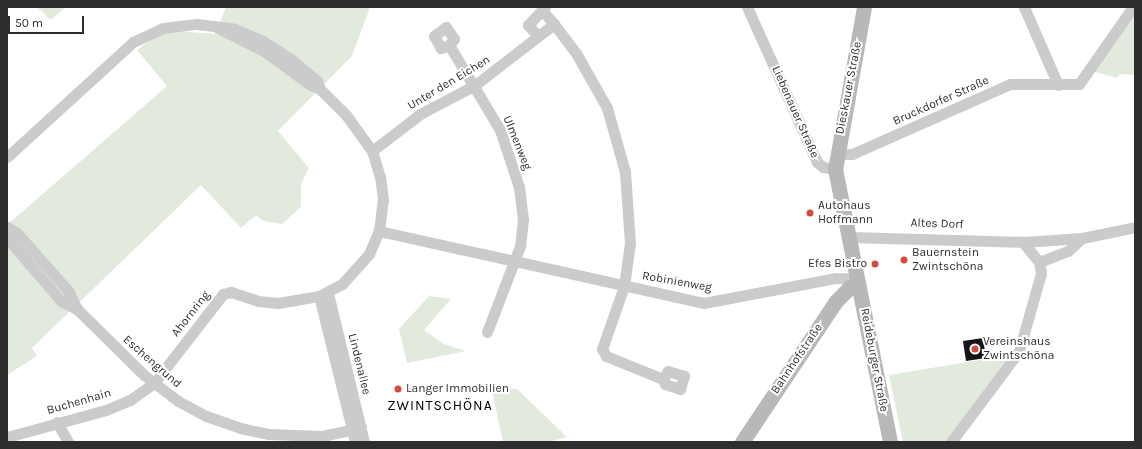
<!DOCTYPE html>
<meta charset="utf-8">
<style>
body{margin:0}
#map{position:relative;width:1142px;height:449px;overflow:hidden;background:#fff;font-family:Karla,sans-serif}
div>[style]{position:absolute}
.green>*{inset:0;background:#e2eadd}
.building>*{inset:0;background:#151515}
.street>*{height:11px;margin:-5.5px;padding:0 5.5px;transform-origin:5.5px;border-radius:5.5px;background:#cbcbcb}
.secondary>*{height:15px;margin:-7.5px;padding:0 7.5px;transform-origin:7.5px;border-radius:7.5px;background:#b8b8b8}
.dots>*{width:11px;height:11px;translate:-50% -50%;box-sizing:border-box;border:2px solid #fff;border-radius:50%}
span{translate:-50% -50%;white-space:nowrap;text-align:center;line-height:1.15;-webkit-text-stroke:4px #fff;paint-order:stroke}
.street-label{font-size:12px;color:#2e2e2e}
.poi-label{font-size:12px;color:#2e2e2e}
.left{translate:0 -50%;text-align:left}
.right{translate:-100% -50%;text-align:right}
.quarter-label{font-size:14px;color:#000;letter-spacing:1px}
.frame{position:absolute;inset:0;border:8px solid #2e2e2e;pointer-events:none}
.scale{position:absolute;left:8px;top:16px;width:76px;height:18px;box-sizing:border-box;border:2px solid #2e2e2e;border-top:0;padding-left:5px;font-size:12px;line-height:14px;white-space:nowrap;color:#2e2e2e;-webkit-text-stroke:3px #fff;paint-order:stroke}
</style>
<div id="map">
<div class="green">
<div style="clip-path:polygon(37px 7px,66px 7px,51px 20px)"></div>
<div style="clip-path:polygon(226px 7px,370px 7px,352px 56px,278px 131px,309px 168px,301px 184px,301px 207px,282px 224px,263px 221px,256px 215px,241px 228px,201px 185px,32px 348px,37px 356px,7px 375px,7px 225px,167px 86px,137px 50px,156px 36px,175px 31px,215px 34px)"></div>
<div style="clip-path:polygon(1135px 10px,1135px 75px,1120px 74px,1117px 78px,1095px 72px)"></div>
<div style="clip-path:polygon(429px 296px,451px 299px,424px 330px,444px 344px,466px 351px,407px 363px,399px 329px)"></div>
<div style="clip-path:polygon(1010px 355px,946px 442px,903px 442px,889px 375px)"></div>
<div style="clip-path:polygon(491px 387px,517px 389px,567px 437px,548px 442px,503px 442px)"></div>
</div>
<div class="building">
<div style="clip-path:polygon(983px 338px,986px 358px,966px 361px,963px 341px)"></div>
</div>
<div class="street">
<div style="left:747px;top:7px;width:170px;rotate:65.7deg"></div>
<div style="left:817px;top:162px;width:8px;rotate:40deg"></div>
<div style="left:823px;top:167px;width:12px;rotate:9deg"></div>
<div style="left:1024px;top:7px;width:85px;rotate:66.4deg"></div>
<div style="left:554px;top:24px;width:36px;rotate:53deg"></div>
<div style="left:576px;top:53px;width:63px;rotate:60.6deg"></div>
<div style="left:607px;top:108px;width:66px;rotate:74.3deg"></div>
<div style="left:625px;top:172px;width:71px;rotate:86deg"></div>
<div style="left:630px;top:243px;width:43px;rotate:97.9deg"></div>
<div style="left:624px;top:286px;width:67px;rotate:109.2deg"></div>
<div style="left:602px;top:349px;width:8px;rotate:60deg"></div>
<div style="left:606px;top:356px;width:61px;rotate:22deg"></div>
<div style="left:663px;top:379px;width:5px;rotate:68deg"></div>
<div style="left:665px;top:384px;width:16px;rotate:18deg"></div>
<div style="left:680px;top:389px;width:14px;rotate:-73deg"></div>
<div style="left:684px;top:376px;width:17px;rotate:-163deg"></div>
<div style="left:668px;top:371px;width:9px;rotate:122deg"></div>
<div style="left:538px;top:36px;width:15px;rotate:-132deg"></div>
<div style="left:528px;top:25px;width:21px;rotate:-47deg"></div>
<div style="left:449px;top:45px;width:9px;rotate:159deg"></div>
<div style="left:441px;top:48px;width:14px;rotate:-120deg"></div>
<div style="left:434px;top:36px;width:15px;rotate:-37deg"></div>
<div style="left:446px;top:27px;width:14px;rotate:56deg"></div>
<div style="left:454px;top:39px;width:8px;rotate:130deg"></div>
<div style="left:449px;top:45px;width:99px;rotate:59deg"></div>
<div style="left:500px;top:130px;width:60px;rotate:71.6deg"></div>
<div style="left:519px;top:187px;width:32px;rotate:83deg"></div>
<div style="left:523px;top:219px;width:27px;rotate:96deg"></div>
<div style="left:520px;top:246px;width:92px;rotate:111deg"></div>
<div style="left:372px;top:151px;width:61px;rotate:-37.6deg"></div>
<div style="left:420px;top:114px;width:62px;rotate:-27.8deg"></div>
<div style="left:475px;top:85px;width:100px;rotate:-37.7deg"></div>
<div style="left:554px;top:24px;width:18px;rotate:-131deg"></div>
<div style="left:542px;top:10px;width:4px;rotate:-45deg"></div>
<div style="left:836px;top:154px;width:16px"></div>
<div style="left:852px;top:154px;width:173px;rotate:-23.9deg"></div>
<div style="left:1010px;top:84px;width:69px"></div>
<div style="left:1079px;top:84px;width:94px;rotate:-55deg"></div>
<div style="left:7px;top:157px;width:171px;rotate:-42.4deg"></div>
<div style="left:133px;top:42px;width:33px;rotate:-25deg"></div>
<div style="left:163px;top:28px;width:34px;rotate:-7deg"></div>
<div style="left:197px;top:24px;width:38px;rotate:7deg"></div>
<div style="left:235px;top:29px;width:30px;rotate:23deg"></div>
<div style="left:263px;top:41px;width:33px;rotate:33deg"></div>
<div style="left:291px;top:59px;width:34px;rotate:40deg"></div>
<div style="left:317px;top:81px;width:9px;rotate:69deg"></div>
<div style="left:7px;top:227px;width:12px;rotate:31deg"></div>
<div style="left:17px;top:233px;width:79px;rotate:48.6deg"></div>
<div style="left:69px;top:292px;width:19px;rotate:65deg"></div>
<div style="left:379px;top:231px;width:333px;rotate:12.5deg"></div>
<div style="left:704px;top:303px;width:133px;rotate:-10.8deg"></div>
<div style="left:835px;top:278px;width:23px;rotate:2deg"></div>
<div style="left:849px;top:237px;width:174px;rotate:1.6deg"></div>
<div style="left:1023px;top:242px;width:59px;rotate:-3.9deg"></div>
<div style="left:1082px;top:238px;width:54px;rotate:-11.7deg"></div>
<div style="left:7px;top:238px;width:83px;rotate:49.4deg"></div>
<div style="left:61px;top:301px;width:18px;rotate:27deg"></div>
<div style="left:77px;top:309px;width:94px;rotate:44.6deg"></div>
<div style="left:144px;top:375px;width:43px;rotate:37.4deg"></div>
<div style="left:178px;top:401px;width:32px;rotate:28deg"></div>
<div style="left:206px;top:416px;width:36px;rotate:19deg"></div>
<div style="left:240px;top:428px;width:30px;rotate:12deg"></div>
<div style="left:269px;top:434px;width:53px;rotate:2.2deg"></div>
<div style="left:322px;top:436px;width:40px;rotate:-12deg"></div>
<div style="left:1039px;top:262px;width:31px;rotate:-21deg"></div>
<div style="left:1068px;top:251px;width:19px;rotate:-43deg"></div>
<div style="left:328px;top:293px;width:153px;rotate:76.4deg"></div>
<div style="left:319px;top:296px;width:150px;rotate:76.1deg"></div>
<div style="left:57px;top:422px;width:23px;rotate:61deg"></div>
<div style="left:7px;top:437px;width:103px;rotate:-15.3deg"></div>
<div style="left:106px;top:410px;width:26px;rotate:-23deg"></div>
<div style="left:130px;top:400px;width:29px;rotate:-35deg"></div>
<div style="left:154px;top:383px;width:113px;rotate:-52.2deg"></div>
<div style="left:223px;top:294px;width:8px;rotate:-14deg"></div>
<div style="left:231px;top:292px;width:28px;rotate:18deg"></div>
<div style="left:258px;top:301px;width:20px;rotate:6deg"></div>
<div style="left:278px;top:303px;width:42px;rotate:-9.7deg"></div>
<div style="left:319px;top:296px;width:26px;rotate:-28deg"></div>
<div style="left:342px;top:284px;width:40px;rotate:-48deg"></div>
<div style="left:369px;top:254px;width:25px;rotate:-67deg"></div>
<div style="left:379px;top:231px;width:31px;rotate:-83deg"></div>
<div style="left:383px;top:200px;width:23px;rotate:-97deg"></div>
<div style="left:380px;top:177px;width:27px;rotate:-107deg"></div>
<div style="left:372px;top:151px;width:44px;rotate:-125.8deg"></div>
<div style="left:346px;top:115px;width:37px;rotate:-135deg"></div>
<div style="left:320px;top:89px;width:12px;rotate:-156deg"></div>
<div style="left:309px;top:84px;width:56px;rotate:-143.7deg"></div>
<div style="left:264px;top:51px;width:54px;rotate:-153.4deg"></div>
<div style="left:951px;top:442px;width:114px;rotate:-53.2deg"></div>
<div style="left:1019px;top:351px;width:81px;rotate:-74.2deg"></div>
<div style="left:1041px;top:273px;width:11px;rotate:-100deg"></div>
<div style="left:1039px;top:262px;width:26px;rotate:-129deg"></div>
</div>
<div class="secondary">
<div style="left:864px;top:7px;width:165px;rotate:100.1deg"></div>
<div style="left:835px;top:169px;width:278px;rotate:78.6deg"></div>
<div style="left:742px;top:442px;width:169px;rotate:-56.3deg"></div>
<div style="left:836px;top:301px;width:20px;rotate:-45deg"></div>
<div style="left:850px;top:287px;width:9px;rotate:-18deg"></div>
</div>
<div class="dots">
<div style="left:810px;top:213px;background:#d44a41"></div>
<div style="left:904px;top:260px;background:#d44a41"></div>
<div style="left:875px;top:264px;background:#d44a41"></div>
<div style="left:975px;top:349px;background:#d44a41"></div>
<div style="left:398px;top:389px;background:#d44a41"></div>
</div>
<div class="street-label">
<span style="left:449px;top:83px;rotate:-31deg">Unter den Eichen</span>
<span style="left:849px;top:88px;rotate:-79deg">Dieskauer Straße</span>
<span style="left:941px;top:101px;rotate:-24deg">Bruckdorfer Straße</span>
<span style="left:795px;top:112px;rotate:66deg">Liebenauer Straße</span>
<span style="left:517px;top:143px;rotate:68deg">Ulmenweg</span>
<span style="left:937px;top:224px;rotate:2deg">Altes Dorf</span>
<span style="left:677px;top:282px;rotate:10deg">Robinienweg</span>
<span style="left:191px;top:314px;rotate:-52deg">Ahornring</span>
<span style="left:797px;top:359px;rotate:-56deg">Bahnhofstraße</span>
<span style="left:874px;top:360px;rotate:79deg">Reideburger Straße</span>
<span style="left:152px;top:362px;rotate:41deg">Eschengrund</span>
<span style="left:359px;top:364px;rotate:76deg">Lindenallee</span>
<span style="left:79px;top:402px;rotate:-16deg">Buchenhain</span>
</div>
<div class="poi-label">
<span class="left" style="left:818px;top:213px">Autohaus<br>Hoffmann</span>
<span class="left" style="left:912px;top:260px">Bauernstein<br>Zwintschöna</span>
<span class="right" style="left:867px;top:264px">Efes Bistro</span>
<span class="left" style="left:983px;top:349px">Vereinshaus<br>Zwintschöna</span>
<span class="left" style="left:406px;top:389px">Langer Immobilien</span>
</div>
<div class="quarter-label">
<span style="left:440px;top:406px">ZWINTSCHÖNA</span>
</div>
<div class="frame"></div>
<div class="scale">50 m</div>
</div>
